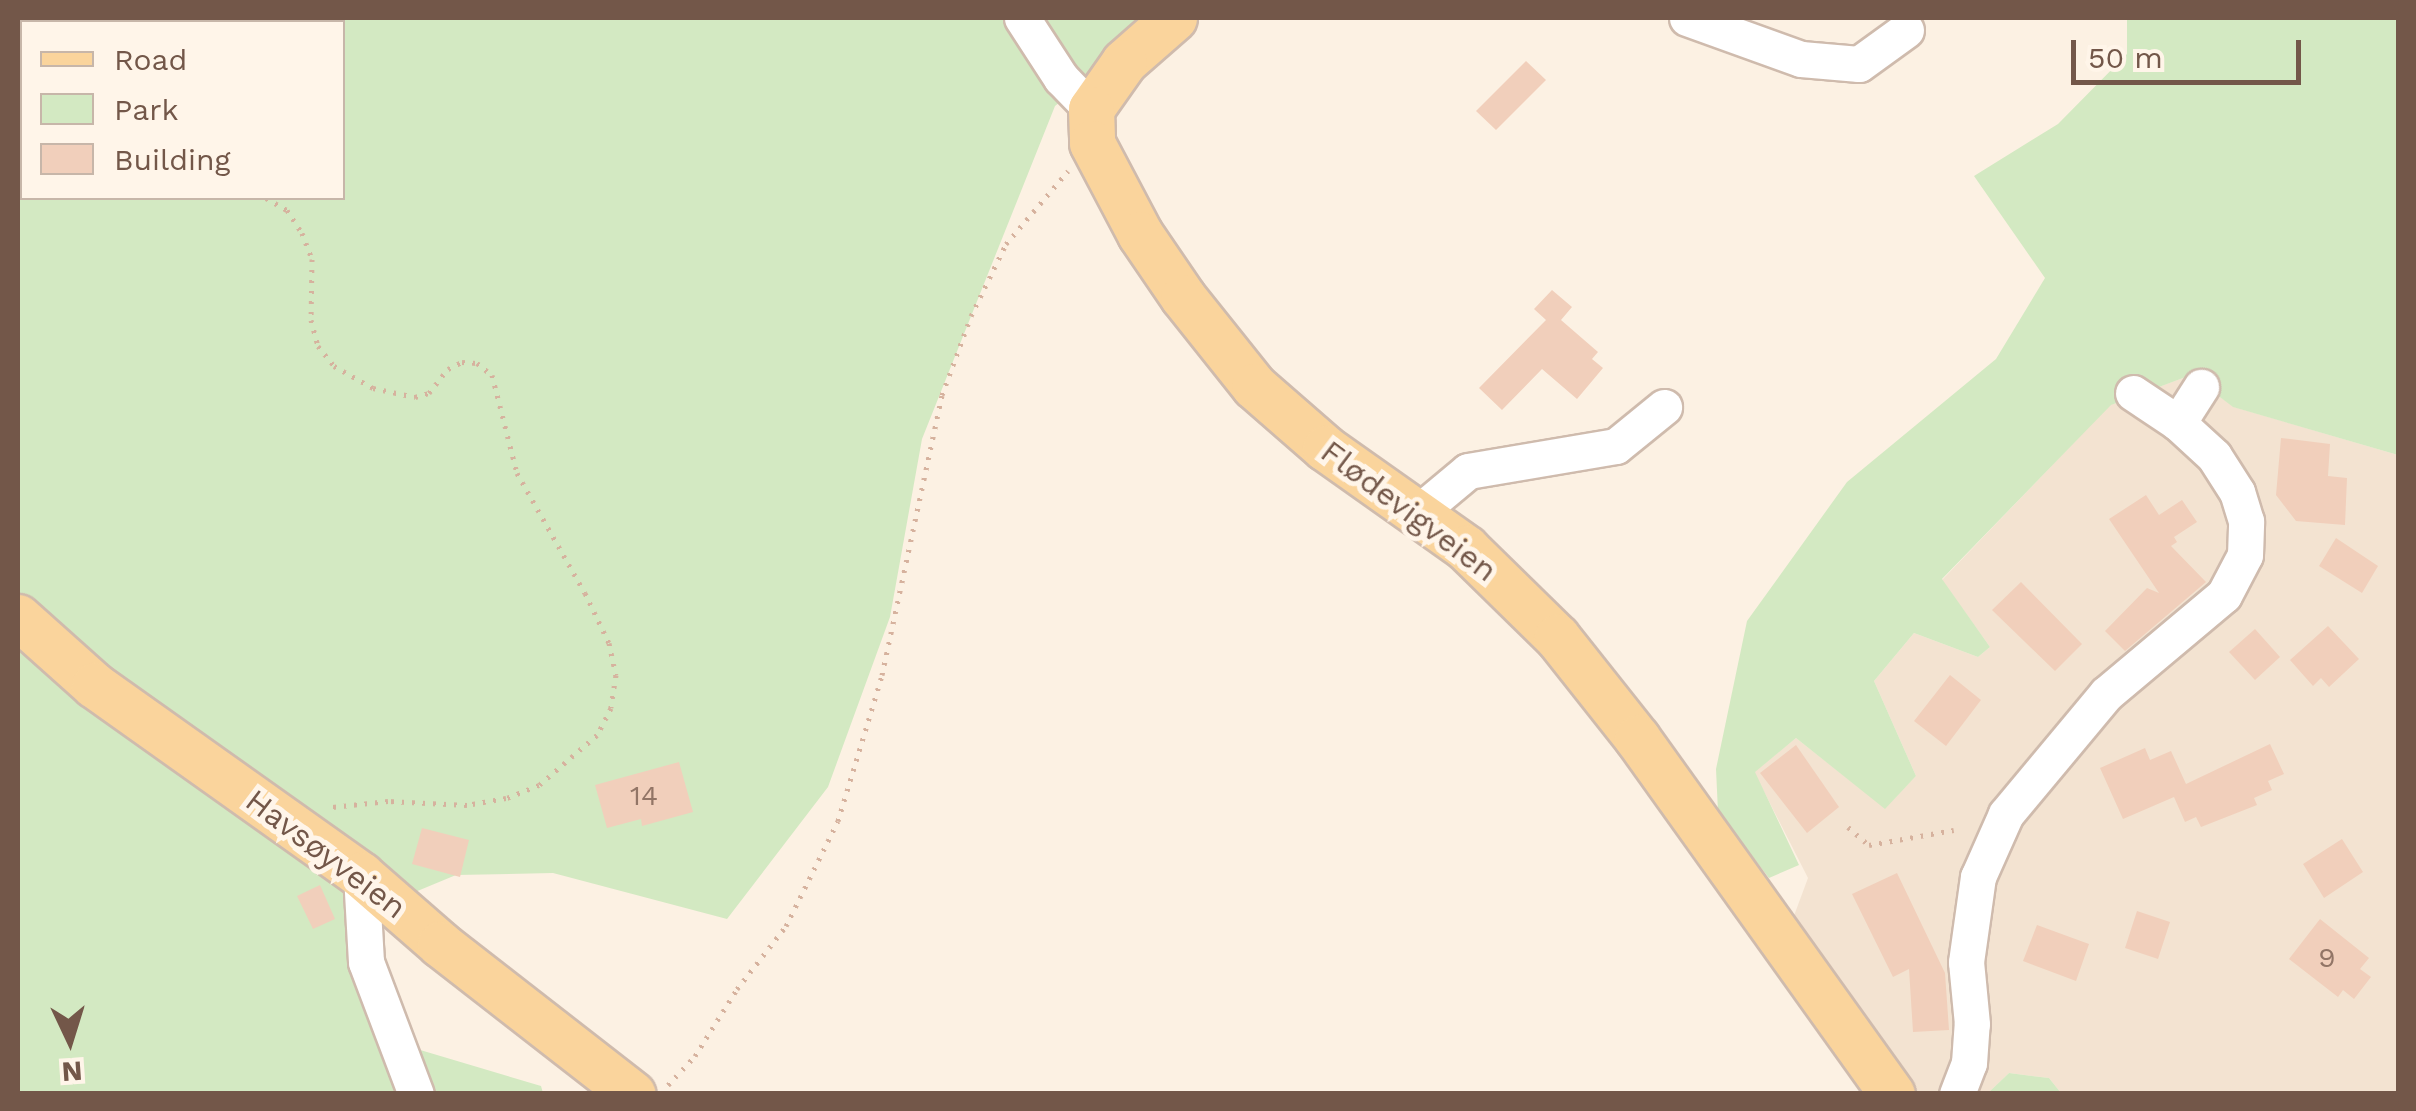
<!DOCTYPE html>
<meta charset="utf-8">
<style>
body{margin:0}
#map{position:relative;width:2416px;height:1111px;overflow:hidden;background:#fcf1e3;font-family:"Work Sans",sans-serif}
div>[style]{position:absolute}
.residential>*{inset:0;background:#f3e3d1}
.green>*{inset:0;background:#d3e9c2}
.building>*{inset:0;background:#f1cfbb}
.path>*{height:5px;margin-top:-2.5px;transform-origin:0;background:repeating-linear-gradient(90deg,#d6b29e 0 2.5px,transparent 0 10.5px)}
.roads{filter:drop-shadow(2px 0 #cfbbad) drop-shadow(-2px 0 #cfbbad) drop-shadow(0 2px #cfbbad) drop-shadow(0 -2px #cfbbad)}
.minor>*{height:35px;margin:-17.5px;padding:0 17.5px;transform-origin:17.5px;border-radius:17.5px;background:#fff}
.major>*{height:45px;margin:-22.5px;padding:0 22.5px;transform-origin:22.5px;border-radius:22.5px;background:#fad49c}
span{translate:-50% -50%;white-space:nowrap;text-align:center;line-height:1.15;-webkit-text-stroke:10px #fff5e9;paint-order:stroke}
.number-label{font-size:28px;color:#927566}
.number-label span{-webkit-text-stroke-width:0}
.street-label{font-size:32px;color:#735749}
.frame{position:absolute;inset:0;border:20px solid #735749;pointer-events:none}
.legend{position:absolute;left:20px;top:20px;width:325px;height:180px;box-sizing:border-box;background:#fff5e9;border:2px solid #c7b6a9;margin:0;padding:12px 18px;list-style:none;font-size:30px;color:#735749}
.legend li{display:flex;align-items:center;gap:20px;height:50px}
.legend b{width:50px;border:2px solid #c7b6a9}
.north{position:absolute;left:20px;top:991px;width:100px;height:100px;-webkit-text-stroke:8px #fff5e9;paint-order:stroke;rotate:176deg;font-size:28px;font-weight:700;line-height:40px;text-align:center;color:#735749}
.north::after{content:'';display:block;margin:auto;width:35px;height:45px;background:#735749;clip-path:polygon(50% 0,100% 100%,50% 72%,0 100%)}
.scale{position:absolute;left:2071px;top:40px;width:230px;height:45px;box-sizing:border-box;border:5px solid #735749;border-top:0;padding-left:12px;font-size:30px;line-height:35px;white-space:nowrap;color:#735749;-webkit-text-stroke:8px #fff5e9;paint-order:stroke}
</style>
<div id="map">
<div class="residential">
<div style="clip-path:polygon(2191px 375px,2234px 407px,2398px 455px,2398px 1093px,2061px 1093px,2049px 1078px,2009px 1073px,1988px 1093px,1899px 1093px,1782px 948px,1808px 878px,1754px 772px,1796px 738px,1885px 808px,1916px 776px,1874px 681px,1914px 633px,1978px 657px,1990px 647px,1942px 580px,2110px 405px)"></div>
</div>
<div class="green">
<div style="clip-path:polygon(evenodd,18px 18px,1165px 18px,1055px 106px,922px 439px,890px 617px,828px 787px,727px 919px,553px 873px,456px 875px,362px 914px,390px 1041px,541px 1086px,543px 1093px,18px 1093px,18px 18px,22px 22px,342px 22px,342px 198px,22px 198px,22px 22px)"></div>
<div style="clip-path:polygon(2127px 18px,2398px 18px,2398px 455px,2233px 407px,2191px 375px,2111px 405px,1942px 579px,1990px 647px,1978px 657px,1914px 633px,1874px 681px,1916px 776px,1885px 809px,1796px 738px,1755px 772px,1799px 865px,1769px 878px,1718px 812px,1716px 769px,1747px 621px,1847px 482px,1996px 359px,2045px 278px,1974px 176px,2058px 124px,2127px 54px)"></div>
<div style="clip-path:polygon(2009px 1073px,2049px 1078px,2061px 1093px,1988px 1093px)"></div>
</div>
<div class="building">
<div style="clip-path:polygon(1526px 61px,1546px 80px,1496px 130px,1476px 111px)"></div>
<div style="clip-path:polygon(1552px 290px,1572px 307px,1561px 320px,1598px 352px,1592px 359px,1603px 368px,1577px 399px,1542px 369px,1502px 410px,1479px 388px,1546px 320px,1534px 309px)"></div>
<div style="clip-path:polygon(2281px 438px,2330px 444px,2328px 476px,2347px 478px,2345px 525px,2296px 521px,2276px 495px)"></div>
<div style="clip-path:polygon(2146px 495px,2159px 515px,2182px 500px,2197px 522px,2174px 537px,2177px 542px,2171px 546px,2206px 582px,2125px 651px,2105px 631px,2147px 588px,2159px 593px,2109px 519px)"></div>
<div style="clip-path:polygon(2336px 538px,2378px 566px,2362px 593px,2319px 566px)"></div>
<div style="clip-path:polygon(2021px 582px,2082px 644px,2055px 671px,1992px 610px)"></div>
<div style="clip-path:polygon(2328px 626px,2359px 659px,2329px 687px,2321px 678px,2313px 686px,2290px 660px)"></div>
<div style="clip-path:polygon(2255px 629px,2280px 657px,2255px 680px,2229px 652px)"></div>
<div style="clip-path:polygon(1950px 675px,1981px 700px,1946px 746px,1914px 721px)"></div>
<div style="clip-path:polygon(2270px 744px,2284px 774px,2268px 781px,2272px 790px,2254px 798px,2257px 805px,2201px 827px,2196px 817px,2185px 822px,2174px 797px,2123px 819px,2100px 768px,2145px 748px,2150px 760px,2171px 751px,2186px 784px)"></div>
<div style="clip-path:polygon(1796px 745px,1839px 807px,1807px 833px,1760px 773px)"></div>
<div style="clip-path:polygon(679px 762px,693px 812px,642px 826px,641px 819px,607px 828px,595px 785px)"></div>
<div style="clip-path:polygon(422px 828px,469px 840px,460px 877px,412px 864px)"></div>
<div style="clip-path:polygon(2342px 839px,2363px 872px,2324px 898px,2303px 864px)"></div>
<div style="clip-path:polygon(1897px 873px,1945px 973px,1949px 1030px,1913px 1032px,1909px 969px,1893px 977px,1852px 894px)"></div>
<div style="clip-path:polygon(320px 885px,335px 919px,313px 929px,297px 896px)"></div>
<div style="clip-path:polygon(2137px 911px,2170px 922px,2158px 959px,2125px 948px)"></div>
<div style="clip-path:polygon(2320px 919px,2369px 958px,2360px 969px,2371px 977px,2354px 999px,2343px 990px,2338px 997px,2289px 959px)"></div>
<div style="clip-path:polygon(2037px 925px,2089px 944px,2076px 981px,2023px 961px)"></div>
</div>
<div class="path">
<div style="left:18px;top:59px;width:7px;rotate:56deg"></div>
<div style="left:266px;top:198px;width:24px;rotate:30deg"></div>
<div style="left:287px;top:210px;width:27px;rotate:57deg"></div>
<div style="left:302px;top:233px;width:28px;rotate:69deg"></div>
<div style="left:312px;top:259px;width:61px;rotate:90.9deg"></div>
<div style="left:311px;top:320px;width:27px;rotate:75deg"></div>
<div style="left:318px;top:346px;width:26px;rotate:51deg"></div>
<div style="left:334px;top:366px;width:45px;rotate:29.4deg"></div>
<div style="left:373px;top:388px;width:43px;rotate:12.1deg"></div>
<div style="left:415px;top:397px;width:15px;rotate:-16deg"></div>
<div style="left:429px;top:393px;width:31px;rotate:-52deg"></div>
<div style="left:448px;top:369px;width:16px;rotate:-27deg"></div>
<div style="left:462px;top:362px;width:15px;rotate:4deg"></div>
<div style="left:477px;top:363px;width:19px;rotate:39deg"></div>
<div style="left:492px;top:375px;width:101px;rotate:75.7deg"></div>
<div style="left:517px;top:473px;width:138px;rotate:60.5deg"></div>
<div style="left:585px;top:593px;width:55px;rotate:64.4deg"></div>
<div style="left:609px;top:643px;width:33px;rotate:78deg"></div>
<div style="left:616px;top:675px;width:33px;rotate:99deg"></div>
<div style="left:611px;top:708px;width:30px;rotate:117deg"></div>
<div style="left:597px;top:735px;width:77px;rotate:139.2deg"></div>
<div style="left:539px;top:785px;width:35px;rotate:158deg"></div>
<div style="left:506px;top:798px;width:40px;rotate:170deg"></div>
<div style="left:467px;top:805px;width:79px;rotate:-177.1deg"></div>
<div style="left:388px;top:801px;width:56px;rotate:173.9deg"></div>
<div style="left:1848px;top:827px;width:28px;rotate:41deg"></div>
<div style="left:1869px;top:845px;width:86px;rotate:-10deg"></div>
<div style="left:668px;top:1085px;width:40px;rotate:-47deg"></div>
<div style="left:695px;top:1056px;width:79px;rotate:-57.9deg"></div>
<div style="left:737px;top:989px;width:80px;rotate:-52.1deg"></div>
<div style="left:786px;top:926px;width:117px;rotate:-63.7deg"></div>
<div style="left:838px;top:821px;width:152px;rotate:-73.2deg"></div>
<div style="left:882px;top:675px;width:286px;rotate:-77.9deg"></div>
<div style="left:942px;top:395px;width:84px;rotate:-69.8deg"></div>
<div style="left:971px;top:316px;width:80px;rotate:-64.1deg"></div>
<div style="left:1006px;top:244px;width:96px;rotate:-49.7deg"></div>
</div>
<div class="roads">
<div class="minor">
<div style="left:1022px;top:18px;width:72px;rotate:57deg"></div>
<div style="left:1061px;top:78px;width:43px;rotate:45.9deg"></div>
<div style="left:1687px;top:18px;width:121px;rotate:19.8deg"></div>
<div style="left:1801px;top:59px;width:58px;rotate:4.9deg"></div>
<div style="left:1859px;top:64px;width:58px;rotate:-35.9deg"></div>
<div style="left:2178px;top:423px;width:43px;rotate:-57.4deg"></div>
<div style="left:1420px;top:511px;width:62px;rotate:-39.8deg"></div>
<div style="left:1468px;top:471px;width:150px;rotate:-9.6deg"></div>
<div style="left:1616px;top:446px;width:62px;rotate:-39.1deg"></div>
<div style="left:361px;top:875px;width:87px;rotate:86.7deg"></div>
<div style="left:366px;top:962px;width:141px;rotate:69.3deg"></div>
<div style="left:1957px;top:1094px;width:33px;rotate:-69deg"></div>
<div style="left:1969px;top:1063px;width:39px;rotate:-86deg"></div>
<div style="left:1972px;top:1024px;width:62px;rotate:-95.5deg"></div>
<div style="left:1966px;top:962px;width:86px;rotate:-82deg"></div>
<div style="left:1978px;top:877px;width:69px;rotate:-66deg"></div>
<div style="left:2006px;top:814px;width:156px;rotate:-50.2deg"></div>
<div style="left:2106px;top:694px;width:154px;rotate:-40deg"></div>
<div style="left:2224px;top:595px;width:45px;rotate:-62.3deg"></div>
<div style="left:2245px;top:555px;width:34px;rotate:-88deg"></div>
<div style="left:2246px;top:521px;width:30px;rotate:-107deg"></div>
<div style="left:2237px;top:492px;width:43px;rotate:-122.6deg"></div>
<div style="left:2214px;top:456px;width:49px;rotate:-137.5deg"></div>
<div style="left:2178px;top:423px;width:54px;rotate:-146.3deg"></div>
</div>
<div class="major">
<div style="left:1174px;top:18px;width:67px;rotate:138.7deg"></div>
<div style="left:1124px;top:62px;width:57px;rotate:125.1deg"></div>
<div style="left:1091px;top:109px;width:34px;rotate:88deg"></div>
<div style="left:1092px;top:143px;width:103px;rotate:62.2deg"></div>
<div style="left:1140px;top:234px;width:76px;rotate:55.7deg"></div>
<div style="left:1183px;top:297px;width:114px;rotate:51.4deg"></div>
<div style="left:1254px;top:386px;width:94px;rotate:41.1deg"></div>
<div style="left:1325px;top:448px;width:173px;rotate:35.3deg"></div>
<div style="left:1466px;top:548px;width:127px;rotate:44.4deg"></div>
<div style="left:1557px;top:637px;width:129px;rotate:51.6deg"></div>
<div style="left:1637px;top:738px;width:438px;rotate:54.4deg"></div>
<div style="left:18px;top:617px;width:102px;rotate:41.8deg"></div>
<div style="left:94px;top:685px;width:328px;rotate:35.4deg"></div>
<div style="left:361px;top:875px;width:105px;rotate:41.1deg"></div>
<div style="left:440px;top:944px;width:244px;rotate:37.9deg"></div>
</div>
</div>
<div class="number-label">
<span style="left:644px;top:796px">14</span>
<span style="left:2327px;top:958px">9</span>
</div>
<div class="street-label">
<span style="left:1409px;top:511px;rotate:37deg">Flødevigveien</span>
<span style="left:326px;top:854px;rotate:37deg">Havsøyveien</span>
</div>
<div class="frame"></div>
<ul class="legend">
<li><b style="height:12px;background:#fad49c"></b>Road</li>
<li><b style="height:28px;background:#d3e9c2"></b>Park</li>
<li><b style="height:28px;background:#f1cfbb"></b>Building</li>
</ul>
<div class="north">N</div>
<div class="scale">50 m</div>
</div>
